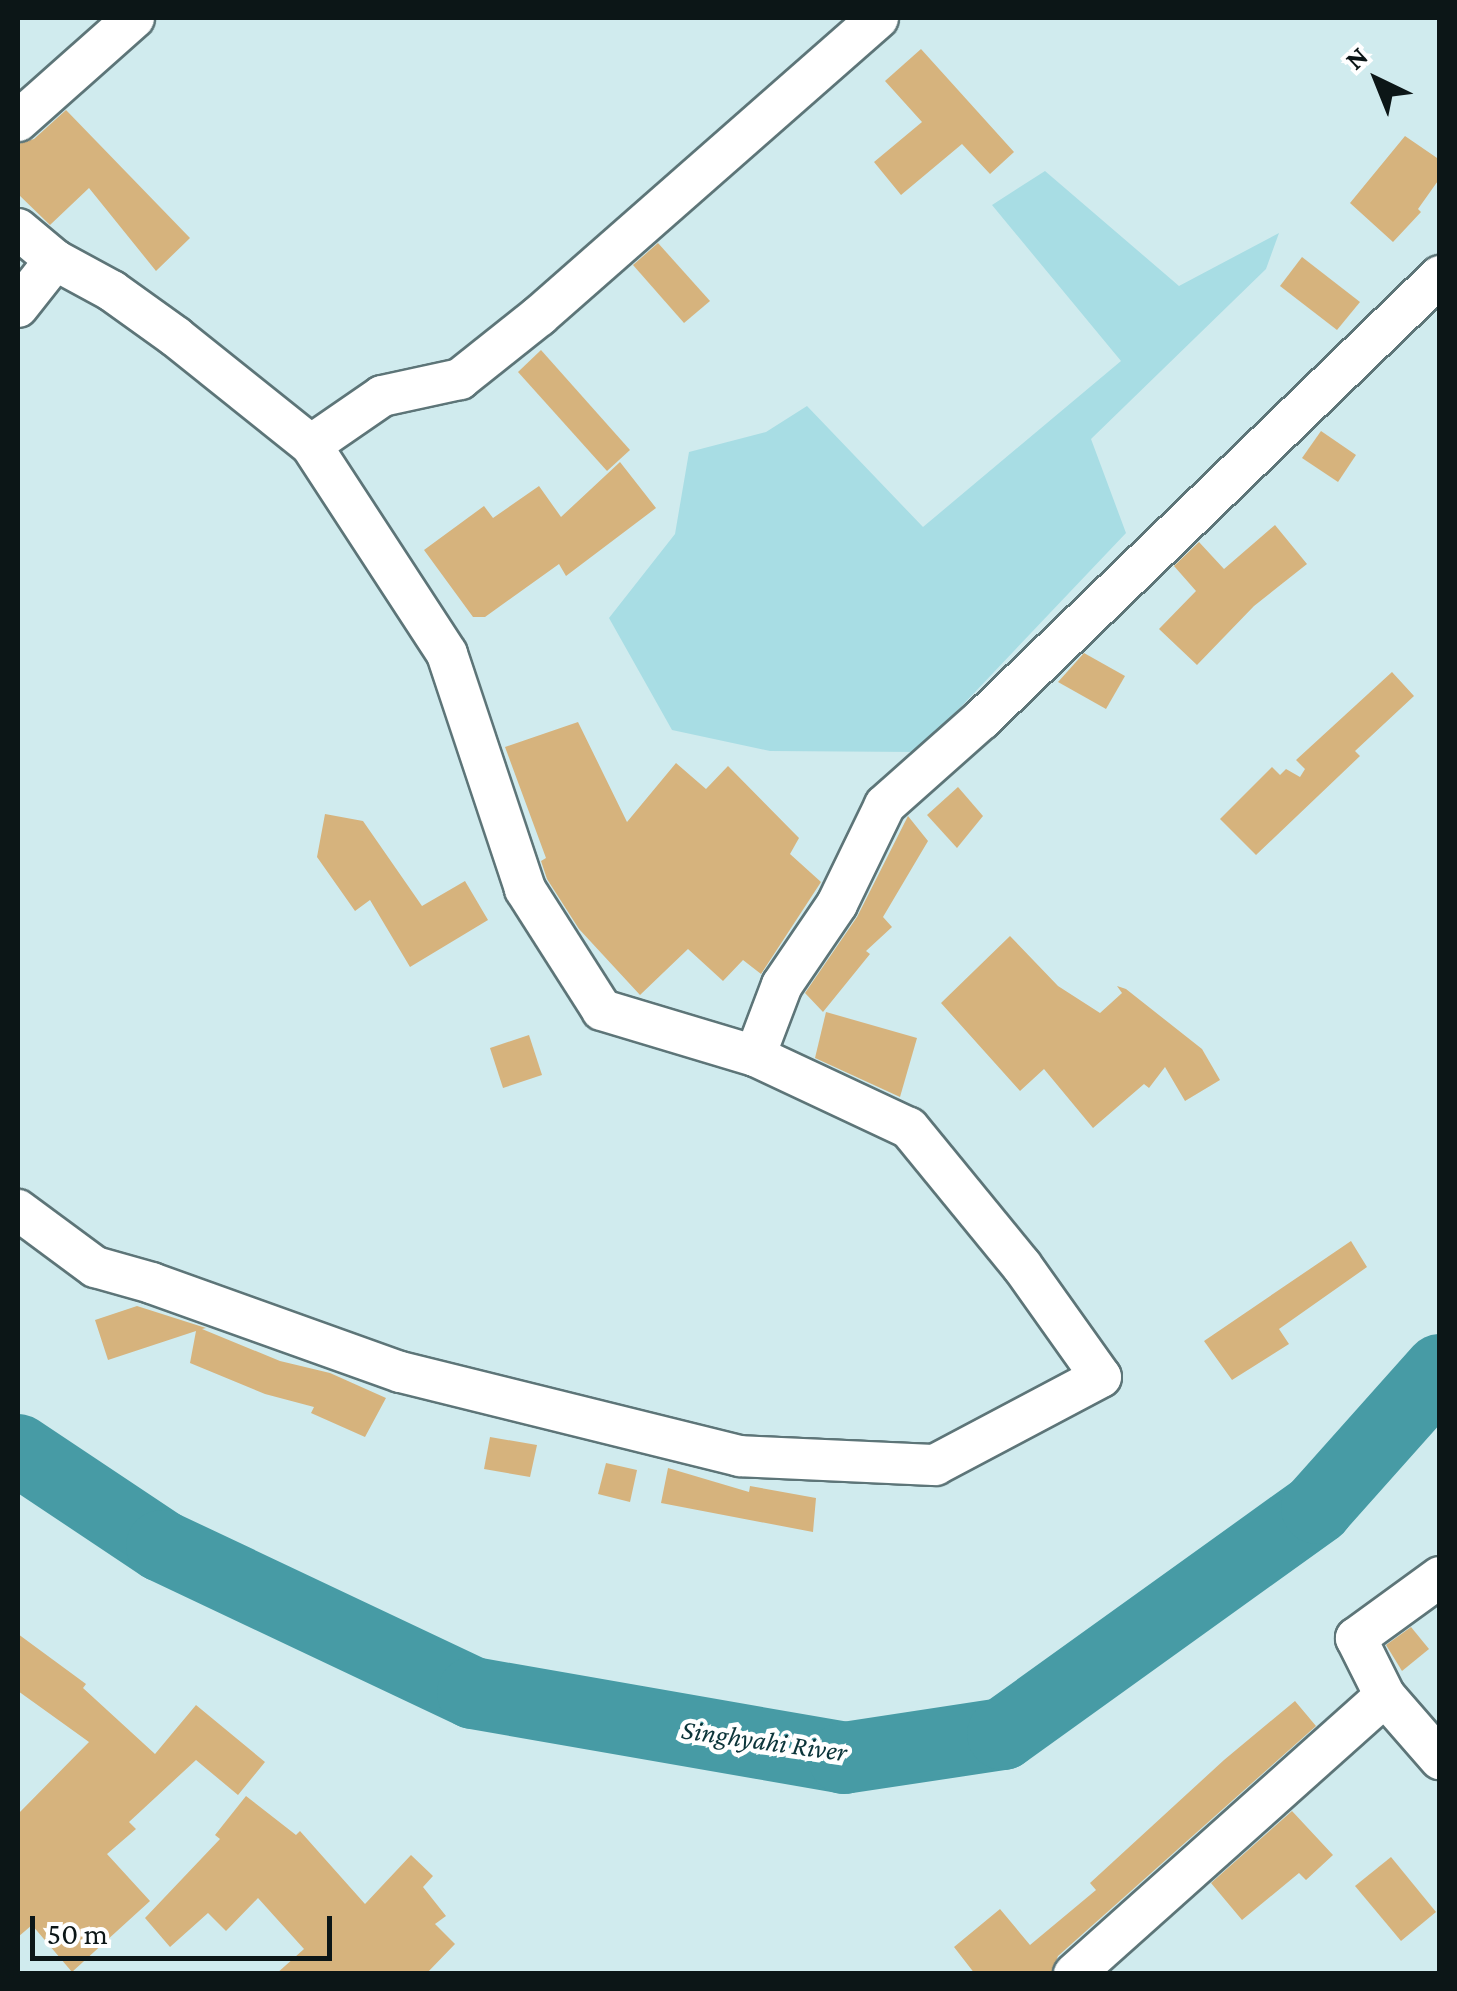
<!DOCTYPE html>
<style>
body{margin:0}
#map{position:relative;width:1457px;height:1991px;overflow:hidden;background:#d0ebee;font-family:"Crimson Pro",serif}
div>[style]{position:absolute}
.green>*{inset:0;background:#a8dde4}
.river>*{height:72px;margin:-36px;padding:0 36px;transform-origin:36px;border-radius:36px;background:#479ba5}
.building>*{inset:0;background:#d6b37d}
.roads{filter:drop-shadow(2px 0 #5d7578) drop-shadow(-2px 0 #5d7578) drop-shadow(0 2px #5d7578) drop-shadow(0 -2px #5d7578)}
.minor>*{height:40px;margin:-20px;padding:0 20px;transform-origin:20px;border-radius:20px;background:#fff}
span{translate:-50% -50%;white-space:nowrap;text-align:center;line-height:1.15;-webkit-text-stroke:9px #fff;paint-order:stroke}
.water-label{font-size:28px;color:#0b3439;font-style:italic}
.frame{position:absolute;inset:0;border:20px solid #0c1617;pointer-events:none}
.north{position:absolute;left:1327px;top:30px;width:100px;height:100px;-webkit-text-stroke:8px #fff;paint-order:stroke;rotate:317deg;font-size:28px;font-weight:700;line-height:40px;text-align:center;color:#0c1617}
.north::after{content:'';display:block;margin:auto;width:35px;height:45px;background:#0c1617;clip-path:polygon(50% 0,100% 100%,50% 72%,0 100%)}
.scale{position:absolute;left:30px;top:1916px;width:302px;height:45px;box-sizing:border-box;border:5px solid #0c1617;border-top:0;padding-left:12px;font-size:30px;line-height:35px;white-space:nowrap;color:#0c1617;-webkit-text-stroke:8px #fff;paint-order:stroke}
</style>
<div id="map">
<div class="green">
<div style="clip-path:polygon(1045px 171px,1179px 286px,1279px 233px,1266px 269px,1091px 439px,1126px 533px,918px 752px,770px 751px,672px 730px,609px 618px,675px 534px,689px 452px,766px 432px,807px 406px,923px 527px,1121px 361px,992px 205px)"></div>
</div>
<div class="river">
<div style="left:18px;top:1450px;width:173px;rotate:33.7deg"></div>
<div style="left:162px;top:1546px;width:344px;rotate:25.3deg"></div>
<div style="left:473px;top:1693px;width:377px;rotate:9.9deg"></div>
<div style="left:844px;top:1758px;width:161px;rotate:-8.6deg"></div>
<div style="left:1003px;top:1734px;width:387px;rotate:-35.7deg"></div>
<div style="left:1317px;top:1508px;width:185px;rotate:-48.3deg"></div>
</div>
<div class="building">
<div style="clip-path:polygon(921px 49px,1014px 152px,990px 174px,962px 144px,901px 195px,874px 162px,922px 122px,885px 81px)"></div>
<div style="clip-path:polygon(66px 110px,190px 238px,156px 271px,89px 188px,50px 225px,18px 194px,18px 144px,34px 139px)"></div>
<div style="clip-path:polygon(1405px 136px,1440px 160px,1440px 178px,1418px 209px,1421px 212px,1393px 242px,1350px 203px)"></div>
<div style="clip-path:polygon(658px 243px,710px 301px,684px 323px,633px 265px)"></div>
<div style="clip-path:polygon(1302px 257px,1360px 302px,1337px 330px,1280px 286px)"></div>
<div style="clip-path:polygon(541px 350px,630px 450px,607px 471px,518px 372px)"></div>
<div style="clip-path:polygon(1321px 431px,1356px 455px,1338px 482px,1302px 458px)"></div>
<div style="clip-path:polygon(620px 462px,656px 508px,566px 576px,559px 564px,485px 617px,473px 617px,424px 550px,484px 506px,493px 518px,539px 486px,561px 517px)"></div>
<div style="clip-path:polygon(1275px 525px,1307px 564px,1254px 606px,1197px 665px,1159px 629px,1196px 591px,1174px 566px,1199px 542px,1224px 569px)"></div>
<div style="clip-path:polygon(1084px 653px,1125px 676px,1106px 709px,1058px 682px)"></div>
<div style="clip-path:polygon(1392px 672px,1414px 696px,1355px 751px,1360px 756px,1256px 855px,1220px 819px,1272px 767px,1280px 775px,1286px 769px,1300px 777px,1305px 769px,1296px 760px)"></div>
<div style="clip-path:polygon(578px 722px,627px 822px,676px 763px,706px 789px,728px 766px,799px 838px,790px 854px,821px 882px,761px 974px,743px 960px,723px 981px,688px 949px,640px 995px,579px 929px,547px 879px,541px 861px,546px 858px,505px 747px)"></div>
<div style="clip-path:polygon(958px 787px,983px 816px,957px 848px,927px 815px)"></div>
<div style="clip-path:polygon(325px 814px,363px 821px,422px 906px,465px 881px,488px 920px,410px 967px,370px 900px,355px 911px,317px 857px)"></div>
<div style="clip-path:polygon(908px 816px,928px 841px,883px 917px,892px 927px,866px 951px,870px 954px,823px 1012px,805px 993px,857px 917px)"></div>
<div style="clip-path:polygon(1010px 936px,1058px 986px,1100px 1013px,1122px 993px,1117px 986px,1126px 989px,1202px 1049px,1220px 1080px,1185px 1101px,1165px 1067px,1149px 1088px,1144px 1084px,1093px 1128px,1044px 1069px,1020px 1091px,941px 1003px)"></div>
<div style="clip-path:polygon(826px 1012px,917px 1038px,900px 1097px,815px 1058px)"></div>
<div style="clip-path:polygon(529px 1035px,542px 1075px,503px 1088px,490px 1048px)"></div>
<div style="clip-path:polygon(1351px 1241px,1367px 1267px,1279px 1329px,1289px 1344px,1232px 1380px,1204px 1341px)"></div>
<div style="clip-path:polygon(137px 1306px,206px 1328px,202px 1329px,280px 1361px,330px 1373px,386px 1398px,365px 1437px,311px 1413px,314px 1407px,265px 1394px,190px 1363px,196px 1331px,108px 1360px,95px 1320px)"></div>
<div style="clip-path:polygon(490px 1437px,537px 1445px,530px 1477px,484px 1469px)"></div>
<div style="clip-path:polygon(606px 1463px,637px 1470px,630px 1502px,598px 1494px)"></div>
<div style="clip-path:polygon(668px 1468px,749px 1492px,750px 1486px,816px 1498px,813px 1532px,661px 1503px)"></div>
<div style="clip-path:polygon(1411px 1627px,1429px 1649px,1402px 1671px,1386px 1645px)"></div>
<div style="clip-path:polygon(18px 1634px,86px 1684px,83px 1688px,155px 1754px,196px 1705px,265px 1762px,238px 1795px,196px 1760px,129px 1822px,136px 1829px,107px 1854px,150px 1901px,72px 1972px,32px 1925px,18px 1937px,18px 1814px,89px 1742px,18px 1691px)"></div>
<div style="clip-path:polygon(1295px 1701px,1316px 1726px,1058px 1956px,1051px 1974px,975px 1974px,954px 1947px,1000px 1909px,1030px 1945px,1096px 1890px,1090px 1883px,1224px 1760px)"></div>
<div style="clip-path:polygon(246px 1796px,296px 1835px,300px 1831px,365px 1904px,411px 1855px,433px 1876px,423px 1887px,446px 1916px,435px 1924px,455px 1944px,426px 1974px,276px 1974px,304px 1949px,258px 1898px,226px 1931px,208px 1913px,170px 1947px,145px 1918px,220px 1839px,215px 1835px)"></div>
<div style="clip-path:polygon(1292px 1811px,1333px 1855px,1306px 1880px,1299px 1873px,1242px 1920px,1211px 1883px)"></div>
<div style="clip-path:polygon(1391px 1857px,1436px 1912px,1401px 1941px,1355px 1886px)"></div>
</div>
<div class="roads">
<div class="minor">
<div style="left:18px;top:121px;width:155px;rotate:-41.6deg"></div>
<div style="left:18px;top:229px;width:48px;rotate:40deg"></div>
<div style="left:55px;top:260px;width:65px;rotate:28.5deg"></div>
<div style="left:112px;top:291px;width:79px;rotate:35.7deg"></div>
<div style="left:176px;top:337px;width:173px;rotate:38.7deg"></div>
<div style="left:311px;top:445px;width:249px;rotate:56.9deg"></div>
<div style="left:447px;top:654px;width:248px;rotate:71.6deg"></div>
<div style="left:525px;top:889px;width:143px;rotate:57.5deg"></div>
<div style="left:602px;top:1010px;width:160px;rotate:16.7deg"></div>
<div style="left:755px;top:1056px;width:170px;rotate:25.1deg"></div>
<div style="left:909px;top:1128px;width:178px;rotate:50.7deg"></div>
<div style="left:1022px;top:1266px;width:136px;rotate:54.6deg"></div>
<div style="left:1101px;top:1377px;width:188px;rotate:152.1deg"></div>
<div style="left:935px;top:1465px;width:195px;rotate:-177.4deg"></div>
<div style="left:740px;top:1456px;width:350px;rotate:-166.1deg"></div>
<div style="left:400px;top:1372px;width:263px;rotate:-160.3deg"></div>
<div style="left:152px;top:1283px;width:59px;rotate:-164.3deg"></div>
<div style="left:95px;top:1267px;width:96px;rotate:-143.5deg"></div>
<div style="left:18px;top:307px;width:60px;rotate:-51.8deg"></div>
<div style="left:311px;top:445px;width:86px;rotate:-34.6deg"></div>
<div style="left:382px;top:396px;width:80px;rotate:-12.3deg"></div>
<div style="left:460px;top:379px;width:101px;rotate:-38.6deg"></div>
<div style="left:539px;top:316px;width:451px;rotate:-41.3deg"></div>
<div style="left:755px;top:1056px;width:76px;rotate:-69.2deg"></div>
<div style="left:782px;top:985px;width:98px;rotate:-55.8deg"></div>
<div style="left:837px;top:904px;width:110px;rotate:-64.1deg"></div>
<div style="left:885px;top:805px;width:130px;rotate:-41.6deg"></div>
<div style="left:982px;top:719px;width:637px;rotate:-44.05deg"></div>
<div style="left:1440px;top:1577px;width:104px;rotate:144deg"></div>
<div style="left:1356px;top:1638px;width:65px;rotate:63.4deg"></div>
<div style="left:1385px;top:1696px;width:84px;rotate:48.9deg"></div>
<div style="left:1074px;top:1974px;width:417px;rotate:-41.8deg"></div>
</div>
</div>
<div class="water-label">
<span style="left:764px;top:1741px;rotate:8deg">Singhyahi River</span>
</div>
<div class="frame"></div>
<div class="north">N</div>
<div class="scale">50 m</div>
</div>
